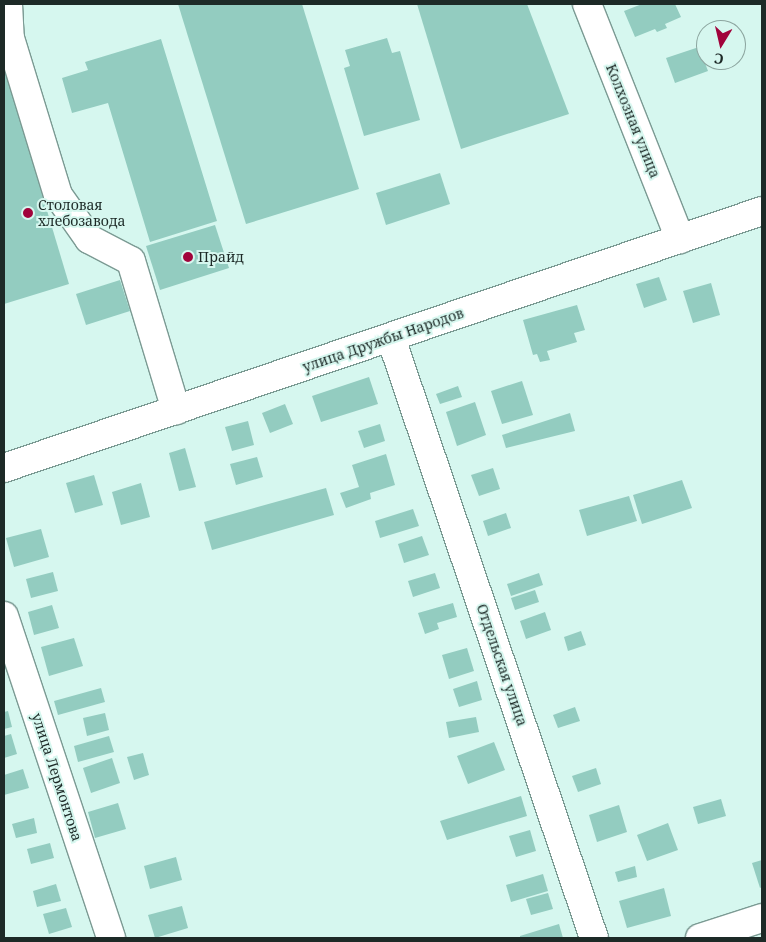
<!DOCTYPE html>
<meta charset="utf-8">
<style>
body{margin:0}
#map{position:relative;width:766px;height:942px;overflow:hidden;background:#d6f7ef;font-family:"Noto Serif",serif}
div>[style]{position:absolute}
.building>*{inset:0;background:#93ccc0}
.roads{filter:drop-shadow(1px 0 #7b9a93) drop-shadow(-1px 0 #7b9a93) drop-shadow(0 1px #7b9a93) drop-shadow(0 -1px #7b9a93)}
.minor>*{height:28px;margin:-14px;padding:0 14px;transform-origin:14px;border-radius:14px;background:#fff}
.dots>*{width:14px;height:14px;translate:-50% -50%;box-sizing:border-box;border:2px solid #d6f7ef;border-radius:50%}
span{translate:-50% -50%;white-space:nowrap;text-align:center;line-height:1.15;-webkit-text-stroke:4px #d6f7ef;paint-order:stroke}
.street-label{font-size:14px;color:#1d2a27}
.poi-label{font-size:14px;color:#1d2a27}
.left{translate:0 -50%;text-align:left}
.frame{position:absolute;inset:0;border:5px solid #1d2a27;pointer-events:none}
.north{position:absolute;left:696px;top:20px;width:50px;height:50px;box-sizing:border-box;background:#d6f7ef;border:1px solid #8ca59f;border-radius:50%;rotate:189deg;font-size:14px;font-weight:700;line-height:20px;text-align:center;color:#1d2a27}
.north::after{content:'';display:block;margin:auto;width:18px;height:22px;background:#a1033b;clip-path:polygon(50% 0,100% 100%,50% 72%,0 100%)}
</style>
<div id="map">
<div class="building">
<div style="clip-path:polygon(178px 4px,302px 4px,359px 189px,246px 224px)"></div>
<div style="clip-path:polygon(417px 4px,527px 4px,569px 114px,461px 149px)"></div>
<div style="clip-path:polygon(642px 4px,675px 4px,681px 17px,665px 24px,667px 28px,657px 32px,655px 29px,635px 37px,624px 11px)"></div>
<div style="clip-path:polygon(387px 38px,392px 53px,400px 51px,420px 120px,364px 136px,344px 68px,350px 66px,345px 50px)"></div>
<div style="clip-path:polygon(161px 39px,217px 221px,150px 242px,108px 103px,72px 113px,62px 78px,88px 70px,85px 62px)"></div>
<div style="clip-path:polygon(699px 47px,708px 71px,675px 83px,666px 58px)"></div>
<div style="clip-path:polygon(4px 67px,69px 284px,4px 304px)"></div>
<div style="clip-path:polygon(440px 173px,450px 204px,386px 225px,376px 193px)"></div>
<div style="clip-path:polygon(215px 225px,229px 268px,160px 290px,146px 246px)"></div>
<div style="clip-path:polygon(659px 277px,667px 300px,644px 308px,636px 284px)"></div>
<div style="clip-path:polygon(120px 280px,130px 311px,86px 325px,76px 294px)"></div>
<div style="clip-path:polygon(711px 283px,720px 315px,693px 323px,683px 291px)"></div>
<div style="clip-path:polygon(577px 305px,585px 330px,574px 333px,577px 342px,547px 351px,550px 360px,540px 362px,537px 354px,533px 355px,523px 320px)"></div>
<div style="clip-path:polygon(369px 377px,378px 404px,321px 422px,312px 396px)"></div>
<div style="clip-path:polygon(522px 381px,533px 415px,502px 424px,491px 391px)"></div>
<div style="clip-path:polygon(458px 386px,462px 397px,440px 404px,436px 394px)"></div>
<div style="clip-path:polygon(475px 402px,486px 435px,457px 446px,446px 412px)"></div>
<div style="clip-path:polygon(285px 404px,293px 424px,270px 433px,262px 413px)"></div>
<div style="clip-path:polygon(570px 413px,575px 431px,506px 448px,502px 435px)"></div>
<div style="clip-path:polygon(248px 421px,254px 445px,232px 451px,225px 427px)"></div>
<div style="clip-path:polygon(380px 424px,385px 441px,364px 448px,358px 431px)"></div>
<div style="clip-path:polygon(185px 448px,196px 487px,179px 491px,169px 453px)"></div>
<div style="clip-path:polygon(386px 454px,395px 485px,370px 493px,371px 499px,346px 508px,340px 493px,359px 487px,352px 465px)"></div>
<div style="clip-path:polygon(257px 457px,263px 477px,236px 485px,230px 464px)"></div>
<div style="clip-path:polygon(493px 468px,500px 489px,479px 496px,471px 475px)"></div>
<div style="clip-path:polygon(94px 475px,103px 505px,75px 513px,66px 483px)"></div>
<div style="clip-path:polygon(682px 480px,692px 508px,642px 524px,633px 495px)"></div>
<div style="clip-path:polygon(141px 483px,150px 517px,121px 525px,112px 492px)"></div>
<div style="clip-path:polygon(326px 488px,334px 515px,212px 550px,204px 522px)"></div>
<div style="clip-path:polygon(629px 496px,637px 521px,587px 536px,579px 510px)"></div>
<div style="clip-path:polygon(413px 509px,419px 526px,380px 538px,375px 521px)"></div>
<div style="clip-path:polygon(506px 513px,511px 528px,488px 536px,483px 521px)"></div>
<div style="clip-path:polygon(41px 529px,49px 557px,14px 567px,6px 538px)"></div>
<div style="clip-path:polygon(422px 536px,429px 555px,404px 563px,398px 544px)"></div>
<div style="clip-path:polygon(53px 572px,58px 591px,31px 598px,26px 579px)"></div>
<div style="clip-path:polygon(435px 573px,440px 588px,413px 597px,408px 581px)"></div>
<div style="clip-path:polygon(539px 573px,543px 585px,511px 596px,507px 584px)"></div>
<div style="clip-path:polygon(535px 590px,539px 602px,515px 610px,511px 598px)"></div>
<div style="clip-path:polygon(453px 603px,457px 617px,437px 623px,439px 629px,425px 634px,418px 613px)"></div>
<div style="clip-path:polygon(52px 605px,59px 628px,34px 635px,28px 612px)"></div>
<div style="clip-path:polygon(545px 612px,551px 630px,526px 639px,520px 621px)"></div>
<div style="clip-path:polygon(581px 631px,586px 645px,568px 651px,564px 637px)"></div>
<div style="clip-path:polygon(74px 638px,83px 666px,49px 676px,41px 647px)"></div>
<div style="clip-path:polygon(467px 648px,474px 671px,449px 679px,442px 655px)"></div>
<div style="clip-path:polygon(477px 681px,482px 700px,459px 707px,453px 689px)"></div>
<div style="clip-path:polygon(101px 688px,105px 702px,58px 715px,54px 701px)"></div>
<div style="clip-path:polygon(575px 707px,580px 721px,558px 728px,553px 715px)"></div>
<div style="clip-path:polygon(8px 711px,12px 727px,4px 729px,4px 712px)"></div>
<div style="clip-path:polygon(105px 713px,109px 730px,87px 736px,83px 718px)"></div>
<div style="clip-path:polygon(476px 717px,479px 732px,449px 738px,446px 722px)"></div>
<div style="clip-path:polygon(11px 734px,17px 754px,4px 758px,4px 736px)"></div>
<div style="clip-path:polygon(109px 736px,114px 752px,78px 762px,74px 746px)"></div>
<div style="clip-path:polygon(494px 742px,505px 770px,468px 784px,457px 756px)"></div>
<div style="clip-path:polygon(143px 753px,149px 775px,134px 780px,127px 757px)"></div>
<div style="clip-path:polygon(112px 758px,120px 783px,91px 793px,83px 768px)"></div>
<div style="clip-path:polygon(596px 768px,601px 784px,578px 792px,572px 776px)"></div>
<div style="clip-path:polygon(23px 769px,29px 788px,4px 795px,4px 775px)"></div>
<div style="clip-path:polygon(521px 796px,527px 816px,447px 840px,440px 821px)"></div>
<div style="clip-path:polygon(721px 799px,726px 816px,698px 824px,693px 807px)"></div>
<div style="clip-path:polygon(118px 803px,126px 829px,95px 838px,88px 812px)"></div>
<div style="clip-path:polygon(619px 805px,627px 832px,597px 842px,589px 815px)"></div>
<div style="clip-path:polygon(34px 818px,37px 833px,16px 838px,12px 824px)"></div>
<div style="clip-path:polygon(668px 823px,678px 850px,647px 861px,637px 835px)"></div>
<div style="clip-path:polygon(530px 830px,536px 851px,516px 857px,509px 836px)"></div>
<div style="clip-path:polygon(50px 843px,54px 858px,31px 864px,27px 849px)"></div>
<div style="clip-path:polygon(176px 857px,182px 880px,150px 889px,144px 866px)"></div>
<div style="clip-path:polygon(762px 860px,762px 887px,760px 888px,752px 863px)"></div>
<div style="clip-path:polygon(635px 866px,637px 877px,618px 882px,615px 872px)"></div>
<div style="clip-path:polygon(543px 874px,548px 891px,511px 902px,506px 885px)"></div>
<div style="clip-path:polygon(56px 884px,61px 901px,37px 907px,33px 891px)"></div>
<div style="clip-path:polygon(664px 888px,671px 916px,627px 928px,619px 901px)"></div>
<div style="clip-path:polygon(548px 893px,553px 909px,531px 915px,526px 899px)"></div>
<div style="clip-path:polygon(182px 906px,188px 928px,155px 938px,148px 915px)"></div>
<div style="clip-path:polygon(66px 908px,72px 927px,49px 934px,43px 914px)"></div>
<div style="clip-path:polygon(559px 924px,563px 938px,520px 938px,520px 936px)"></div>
</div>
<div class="roads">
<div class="minor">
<div style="left:8px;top:4px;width:34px;rotate:87deg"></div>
<div style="left:10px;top:38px;width:164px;rotate:73deg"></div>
<div style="left:58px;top:195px;width:54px;rotate:54.8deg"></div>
<div style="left:89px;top:239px;width:47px;rotate:27.6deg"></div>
<div style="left:131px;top:261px;width:156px;rotate:73.2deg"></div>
<div style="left:587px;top:4px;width:253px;rotate:68.4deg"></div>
<div style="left:391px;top:338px;width:633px;rotate:71.31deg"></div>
<div style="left:4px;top:468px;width:800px;rotate:-18.73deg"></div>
<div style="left:4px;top:616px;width:339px;rotate:71.6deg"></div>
<div style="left:700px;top:938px;width:65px;rotate:-17.9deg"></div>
</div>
</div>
<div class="dots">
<div style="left:28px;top:213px;background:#a1033b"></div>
<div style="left:188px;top:257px;background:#a1033b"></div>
</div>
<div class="street-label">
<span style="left:633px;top:121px;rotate:68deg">Колхозная улица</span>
<span style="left:383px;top:340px;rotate:-19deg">улица Дружбы Народов</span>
<span style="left:502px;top:665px;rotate:71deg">Отдельская улица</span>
<span style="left:57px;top:777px;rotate:72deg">улица Лермонтова</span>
</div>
<div class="poi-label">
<span class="left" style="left:38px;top:213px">Столовая<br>хлебозавода</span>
<span class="left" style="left:198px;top:257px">Прайд</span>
</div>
<div class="frame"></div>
<div class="north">С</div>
</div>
